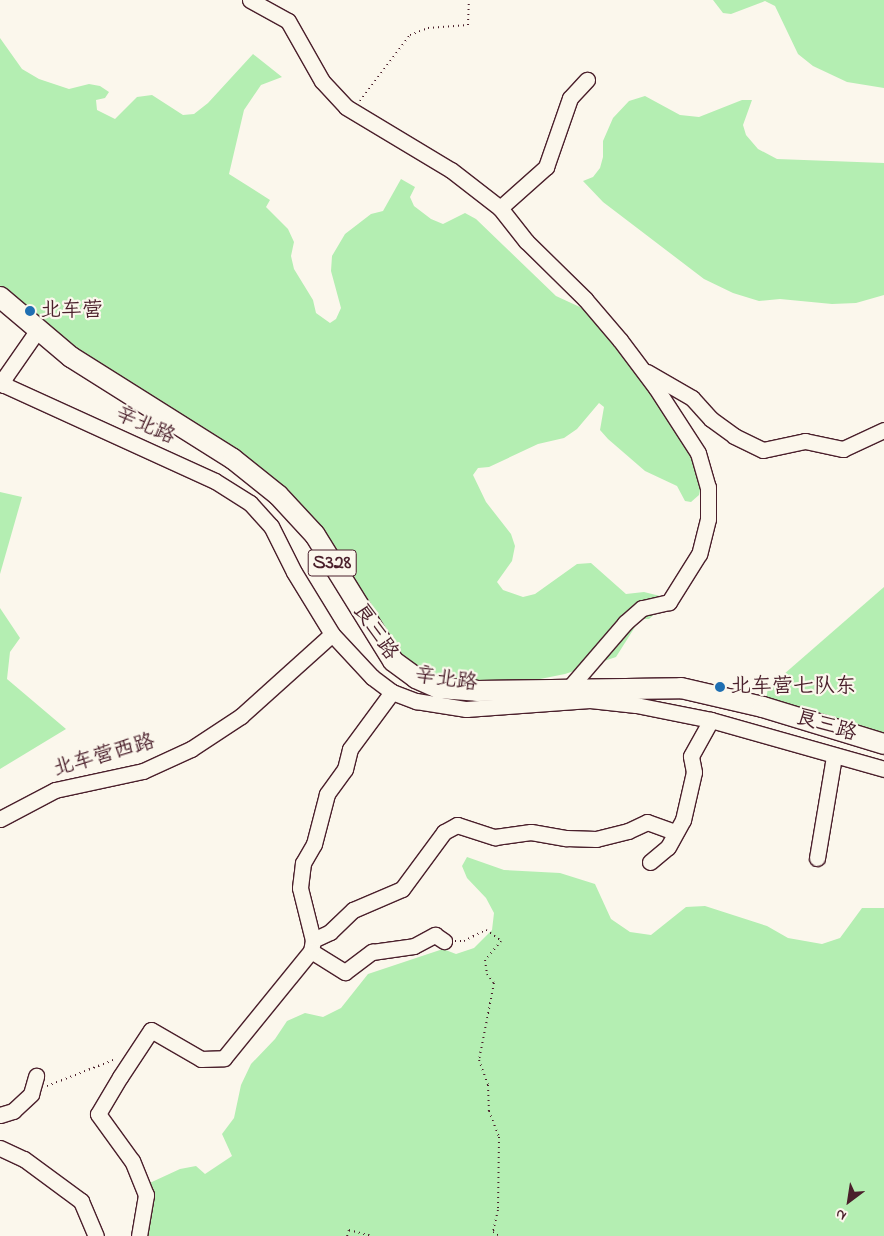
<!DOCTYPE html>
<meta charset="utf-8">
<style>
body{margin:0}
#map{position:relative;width:884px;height:1236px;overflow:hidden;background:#fbf7ec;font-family:"Indie Flower","LXGW WenKai TC",sans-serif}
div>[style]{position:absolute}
.green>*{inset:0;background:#b4eeb2}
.path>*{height:2px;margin-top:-1px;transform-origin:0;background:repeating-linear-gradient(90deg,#4a1f2b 0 1px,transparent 0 5px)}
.roads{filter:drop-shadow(1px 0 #4a1f2b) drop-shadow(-1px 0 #4a1f2b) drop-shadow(0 1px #4a1f2b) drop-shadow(0 -1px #4a1f2b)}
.minor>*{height:15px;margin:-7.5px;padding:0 7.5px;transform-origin:7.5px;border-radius:7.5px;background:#fbf7ec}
.major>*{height:20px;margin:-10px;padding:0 10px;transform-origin:10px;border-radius:10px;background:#fbf7ec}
.dots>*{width:14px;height:14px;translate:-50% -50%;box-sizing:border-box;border:2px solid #fbf7ec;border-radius:50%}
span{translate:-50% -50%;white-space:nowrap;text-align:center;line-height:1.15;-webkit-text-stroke:4.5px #fbf7ec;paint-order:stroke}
.shield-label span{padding:1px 4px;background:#fbf7ec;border:1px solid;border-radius:4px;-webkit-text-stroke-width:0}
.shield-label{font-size:20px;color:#4a1f2b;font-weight:700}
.poi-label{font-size:21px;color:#4a1f2b}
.left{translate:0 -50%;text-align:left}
.street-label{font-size:21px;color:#4a1f2b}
.north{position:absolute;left:824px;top:1176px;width:50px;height:50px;-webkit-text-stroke:4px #fbf7ec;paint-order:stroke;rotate:211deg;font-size:14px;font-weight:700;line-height:20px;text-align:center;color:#4a1f2b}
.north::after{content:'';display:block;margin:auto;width:18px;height:22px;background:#4a1f2b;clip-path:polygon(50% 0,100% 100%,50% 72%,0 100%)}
</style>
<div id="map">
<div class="green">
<div style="clip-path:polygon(713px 0,884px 0,884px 88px,847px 82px,813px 66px,798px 54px,775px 6px,765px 1px,731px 14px,723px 13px)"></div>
<div style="clip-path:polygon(0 38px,22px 69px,39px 79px,69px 89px,89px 84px,100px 86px,109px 92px,105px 98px,96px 100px,97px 110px,115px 119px,137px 97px,152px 95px,183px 115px,194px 114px,208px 103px,253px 54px,282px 77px,261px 85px,244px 110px,229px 174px,270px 200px,266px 207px,288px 229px,294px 242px,291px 256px,294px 269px,313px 300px,316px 313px,330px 323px,336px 319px,341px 308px,331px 271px,332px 256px,345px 234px,371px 214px,383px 211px,401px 179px,415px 187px,410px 197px,414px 206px,431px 219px,443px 224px,465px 213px,476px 219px,556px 296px,582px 308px,593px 318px,671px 421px,697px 463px,702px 481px,699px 495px,691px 502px,685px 501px,677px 486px,645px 471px,608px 439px,600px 430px,604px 407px,599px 403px,577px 429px,564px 438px,538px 444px,489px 467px,478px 468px,473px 475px,486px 502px,511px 534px,515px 546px,512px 561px,497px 582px,503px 590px,523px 597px,535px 594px,577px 564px,591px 563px,626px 594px,644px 592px,660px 596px,659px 610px,649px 619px,640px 619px,616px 657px,565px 674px,530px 681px,454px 680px,423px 671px,397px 652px,321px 535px,94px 365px,0 289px)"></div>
<div style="clip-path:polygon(645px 96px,680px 115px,699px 117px,742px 100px,752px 100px,743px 125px,746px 135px,758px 149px,777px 159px,884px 163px,884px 295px,856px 303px,832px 304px,780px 299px,759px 301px,733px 293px,704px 279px,603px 202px,583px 181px,593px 177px,600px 168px,603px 157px,603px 141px,613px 118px,629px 101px)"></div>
<div style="clip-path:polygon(0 492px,22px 497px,0 574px)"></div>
<div style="clip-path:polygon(884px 587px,884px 735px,766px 700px,768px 688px)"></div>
<div style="clip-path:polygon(0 608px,20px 638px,10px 652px,7px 679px,66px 729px,0 769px)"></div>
<div style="clip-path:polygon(467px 857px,504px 870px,560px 873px,595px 884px,611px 919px,630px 932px,651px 935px,686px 907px,705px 906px,767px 926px,788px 938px,822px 944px,840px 938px,862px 908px,884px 908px,884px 1236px,142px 1236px,141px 1187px,180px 1169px,196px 1166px,205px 1174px,232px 1156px,222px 1134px,234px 1118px,241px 1085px,251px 1064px,275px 1039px,287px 1021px,305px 1013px,323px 1017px,341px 1008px,368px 974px,443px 949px,456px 954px,474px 948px,492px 930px,494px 913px,486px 898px,467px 878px,462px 866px)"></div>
</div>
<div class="path">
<div style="left:360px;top:101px;width:83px;rotate:-52.9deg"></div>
<div style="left:410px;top:35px;width:19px;rotate:-21deg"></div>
<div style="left:428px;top:28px;width:40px;rotate:-4.3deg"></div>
<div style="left:468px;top:25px;width:25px;rotate:-88deg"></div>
<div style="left:455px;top:941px;width:9px"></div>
<div style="left:464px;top:941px;width:25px;rotate:-27deg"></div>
<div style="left:486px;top:930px;width:19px;rotate:36deg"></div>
<div style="left:501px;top:941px;width:25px;rotate:130deg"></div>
<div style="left:485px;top:960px;width:14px;rotate:82deg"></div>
<div style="left:487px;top:974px;width:11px;rotate:52deg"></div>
<div style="left:494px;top:983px;width:78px;rotate:101deg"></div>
<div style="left:479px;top:1060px;width:27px;rotate:70deg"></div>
<div style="left:488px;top:1085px;width:26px;rotate:88deg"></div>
<div style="left:489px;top:1111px;width:28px;rotate:69deg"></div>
<div style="left:499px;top:1137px;width:73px;rotate:90.8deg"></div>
<div style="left:498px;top:1210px;width:23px;rotate:103deg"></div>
<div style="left:493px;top:1232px;width:8px;rotate:30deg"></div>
<div style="left:47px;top:1086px;width:74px;rotate:-21.4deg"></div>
<div style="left:347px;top:1236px;width:6px;rotate:-72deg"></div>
<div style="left:349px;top:1230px;width:23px;rotate:15deg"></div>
</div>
<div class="roads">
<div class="minor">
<div style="left:250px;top:0;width:43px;rotate:28.9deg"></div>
<div style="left:288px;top:21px;width:69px;rotate:60.5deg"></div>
<div style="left:322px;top:81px;width:35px;rotate:47deg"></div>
<div style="left:346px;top:107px;width:122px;rotate:31deg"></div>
<div style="left:451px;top:170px;width:62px;rotate:37.8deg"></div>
<div style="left:500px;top:208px;width:42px;rotate:51.8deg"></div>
<div style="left:526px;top:241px;width:83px;rotate:44.5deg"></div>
<div style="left:585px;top:299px;width:54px;rotate:49.5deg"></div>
<div style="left:620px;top:340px;width:60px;rotate:53.1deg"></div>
<div style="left:656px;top:388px;width:77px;rotate:57.1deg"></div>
<div style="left:698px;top:453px;width:35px;rotate:74deg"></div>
<div style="left:708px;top:487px;width:32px;rotate:90deg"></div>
<div style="left:708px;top:519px;width:36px;rotate:104deg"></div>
<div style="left:699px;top:554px;width:57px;rotate:122deg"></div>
<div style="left:669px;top:602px;width:28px;rotate:167deg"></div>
<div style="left:642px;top:608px;width:23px;rotate:139deg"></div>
<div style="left:625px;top:623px;width:86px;rotate:130.7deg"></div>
<div style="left:500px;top:208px;width:62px;rotate:-41.7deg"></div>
<div style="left:546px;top:167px;width:73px;rotate:-70.8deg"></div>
<div style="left:570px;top:98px;width:25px;rotate:-47deg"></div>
<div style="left:647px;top:372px;width:52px;rotate:30deg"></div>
<div style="left:692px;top:398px;width:28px;rotate:48deg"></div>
<div style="left:711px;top:419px;width:29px;rotate:36deg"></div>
<div style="left:734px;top:436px;width:32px;rotate:26deg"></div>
<div style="left:763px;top:450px;width:43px;rotate:-12.1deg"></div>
<div style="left:805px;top:441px;width:39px;rotate:12deg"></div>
<div style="left:843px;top:449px;width:45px;rotate:-24.9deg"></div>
<div style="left:0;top:383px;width:236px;rotate:24.5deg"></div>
<div style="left:215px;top:481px;width:41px;rotate:32.2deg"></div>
<div style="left:250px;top:503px;width:31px;rotate:48deg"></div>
<div style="left:271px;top:526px;width:51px;rotate:63.4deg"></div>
<div style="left:294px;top:572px;width:73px;rotate:58.5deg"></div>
<div style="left:332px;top:634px;width:59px;rotate:47.1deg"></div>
<div style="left:372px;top:677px;width:25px;rotate:37deg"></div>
<div style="left:392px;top:692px;width:26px;rotate:21deg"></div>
<div style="left:416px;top:701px;width:51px;rotate:9.1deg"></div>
<div style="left:466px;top:709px;width:124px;rotate:-4.2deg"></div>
<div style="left:590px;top:700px;width:46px;rotate:6.2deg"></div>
<div style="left:636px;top:705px;width:76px;rotate:11.3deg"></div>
<div style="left:711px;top:720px;width:180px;rotate:15.8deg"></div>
<div style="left:3px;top:385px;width:8px;rotate:-76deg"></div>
<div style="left:5px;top:377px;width:56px;rotate:-55.2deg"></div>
<div style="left:392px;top:692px;width:71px;rotate:126.4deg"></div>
<div style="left:350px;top:749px;width:21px;rotate:104deg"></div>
<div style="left:345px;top:769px;width:31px;rotate:126deg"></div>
<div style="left:327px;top:794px;width:52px;rotate:104.6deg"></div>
<div style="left:314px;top:844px;width:22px;rotate:120deg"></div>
<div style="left:303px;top:863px;width:25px;rotate:97deg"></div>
<div style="left:300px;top:888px;width:54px;rotate:76deg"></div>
<div style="left:313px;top:940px;width:11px;rotate:100deg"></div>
<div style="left:311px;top:951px;width:40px;rotate:32deg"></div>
<div style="left:345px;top:972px;width:34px;rotate:-37deg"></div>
<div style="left:372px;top:952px;width:42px;rotate:-8.1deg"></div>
<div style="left:414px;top:946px;width:24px;rotate:-28deg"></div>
<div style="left:435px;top:935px;width:11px;rotate:34deg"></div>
<div style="left:0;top:819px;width:62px;rotate:-27.8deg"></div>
<div style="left:55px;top:790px;width:90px;rotate:-12.2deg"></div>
<div style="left:143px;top:771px;width:53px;rotate:-24.6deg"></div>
<div style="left:191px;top:749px;width:60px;rotate:-33.4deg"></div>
<div style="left:241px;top:716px;width:122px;rotate:-42deg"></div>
<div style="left:817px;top:858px;width:103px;rotate:-80.5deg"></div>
<div style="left:650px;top:862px;width:23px;rotate:-40deg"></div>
<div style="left:668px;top:847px;width:31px;rotate:-61deg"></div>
<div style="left:683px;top:820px;width:49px;rotate:-77.1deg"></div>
<div style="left:694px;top:772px;width:16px;rotate:-101deg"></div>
<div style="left:691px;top:756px;width:41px;rotate:-60.9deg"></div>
<div style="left:313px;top:940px;width:19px;rotate:-25deg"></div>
<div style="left:330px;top:932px;width:32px;rotate:-44deg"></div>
<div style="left:353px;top:910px;width:53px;rotate:-23.2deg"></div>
<div style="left:402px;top:889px;width:71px;rotate:-53.6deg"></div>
<div style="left:444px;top:832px;width:15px;rotate:-28deg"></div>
<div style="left:457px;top:825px;width:40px;rotate:18deg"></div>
<div style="left:495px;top:837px;width:36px;rotate:-8deg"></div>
<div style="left:531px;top:832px;width:36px;rotate:10deg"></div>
<div style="left:566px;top:838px;width:30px;rotate:2deg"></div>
<div style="left:596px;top:839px;width:33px;rotate:-14deg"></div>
<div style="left:628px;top:831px;width:21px;rotate:-25deg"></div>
<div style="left:647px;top:822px;width:29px;rotate:20deg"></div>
<div style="left:0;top:1115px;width:14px;rotate:-17deg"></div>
<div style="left:13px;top:1111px;width:25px;rotate:-43deg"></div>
<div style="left:31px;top:1094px;width:19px;rotate:-74deg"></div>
<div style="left:0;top:1148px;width:26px;rotate:25deg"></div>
<div style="left:24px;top:1159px;width:71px;rotate:36.4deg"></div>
<div style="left:81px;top:1201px;width:38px;rotate:67deg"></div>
<div style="left:139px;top:1236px;width:42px;rotate:-80.3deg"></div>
<div style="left:146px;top:1195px;width:37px;rotate:-112deg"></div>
<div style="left:132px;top:1161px;width:58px;rotate:-125.9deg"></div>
<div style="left:98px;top:1114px;width:43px;rotate:-59.3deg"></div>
<div style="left:120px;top:1077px;width:56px;rotate:-56.6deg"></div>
<div style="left:151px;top:1030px;width:58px;rotate:30.1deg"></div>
<div style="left:201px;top:1059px;width:23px;rotate:-2deg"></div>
<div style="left:224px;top:1058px;width:138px;rotate:-50.9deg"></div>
</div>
<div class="major">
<div style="left:0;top:297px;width:93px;rotate:40.2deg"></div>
<div style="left:71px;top:357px;width:191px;rotate:32.2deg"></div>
<div style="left:233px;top:459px;width:58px;rotate:38.7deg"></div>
<div style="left:278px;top:495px;width:54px;rotate:47.2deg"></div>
<div style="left:315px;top:535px;width:148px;rotate:58.2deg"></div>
<div style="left:393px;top:661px;width:29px;rotate:36deg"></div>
<div style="left:416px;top:678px;width:24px;rotate:24deg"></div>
<div style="left:438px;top:688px;width:39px;rotate:4deg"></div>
<div style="left:477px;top:691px;width:204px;rotate:-0.8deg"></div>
<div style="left:681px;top:688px;width:84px;rotate:13deg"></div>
<div style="left:763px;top:707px;width:127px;rotate:17deg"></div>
</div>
</div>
<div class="dots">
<div style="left:30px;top:311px;background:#1f6fb2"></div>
<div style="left:720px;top:687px;background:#1f6fb2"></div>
</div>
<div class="shield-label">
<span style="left:332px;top:563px">S328</span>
</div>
<div class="poi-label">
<span class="left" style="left:40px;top:311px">北车营</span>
<span class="left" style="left:730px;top:687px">北车营七队东</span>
</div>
<div class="street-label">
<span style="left:145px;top:426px;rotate:24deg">辛北路</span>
<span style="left:375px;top:632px;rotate:56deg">良三路</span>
<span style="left:446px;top:680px;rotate:8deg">辛北路</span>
<span style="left:826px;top:726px;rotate:17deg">良三路</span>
<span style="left:104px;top:756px;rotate:-16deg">北车营西路</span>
</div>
<div class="north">N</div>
</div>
